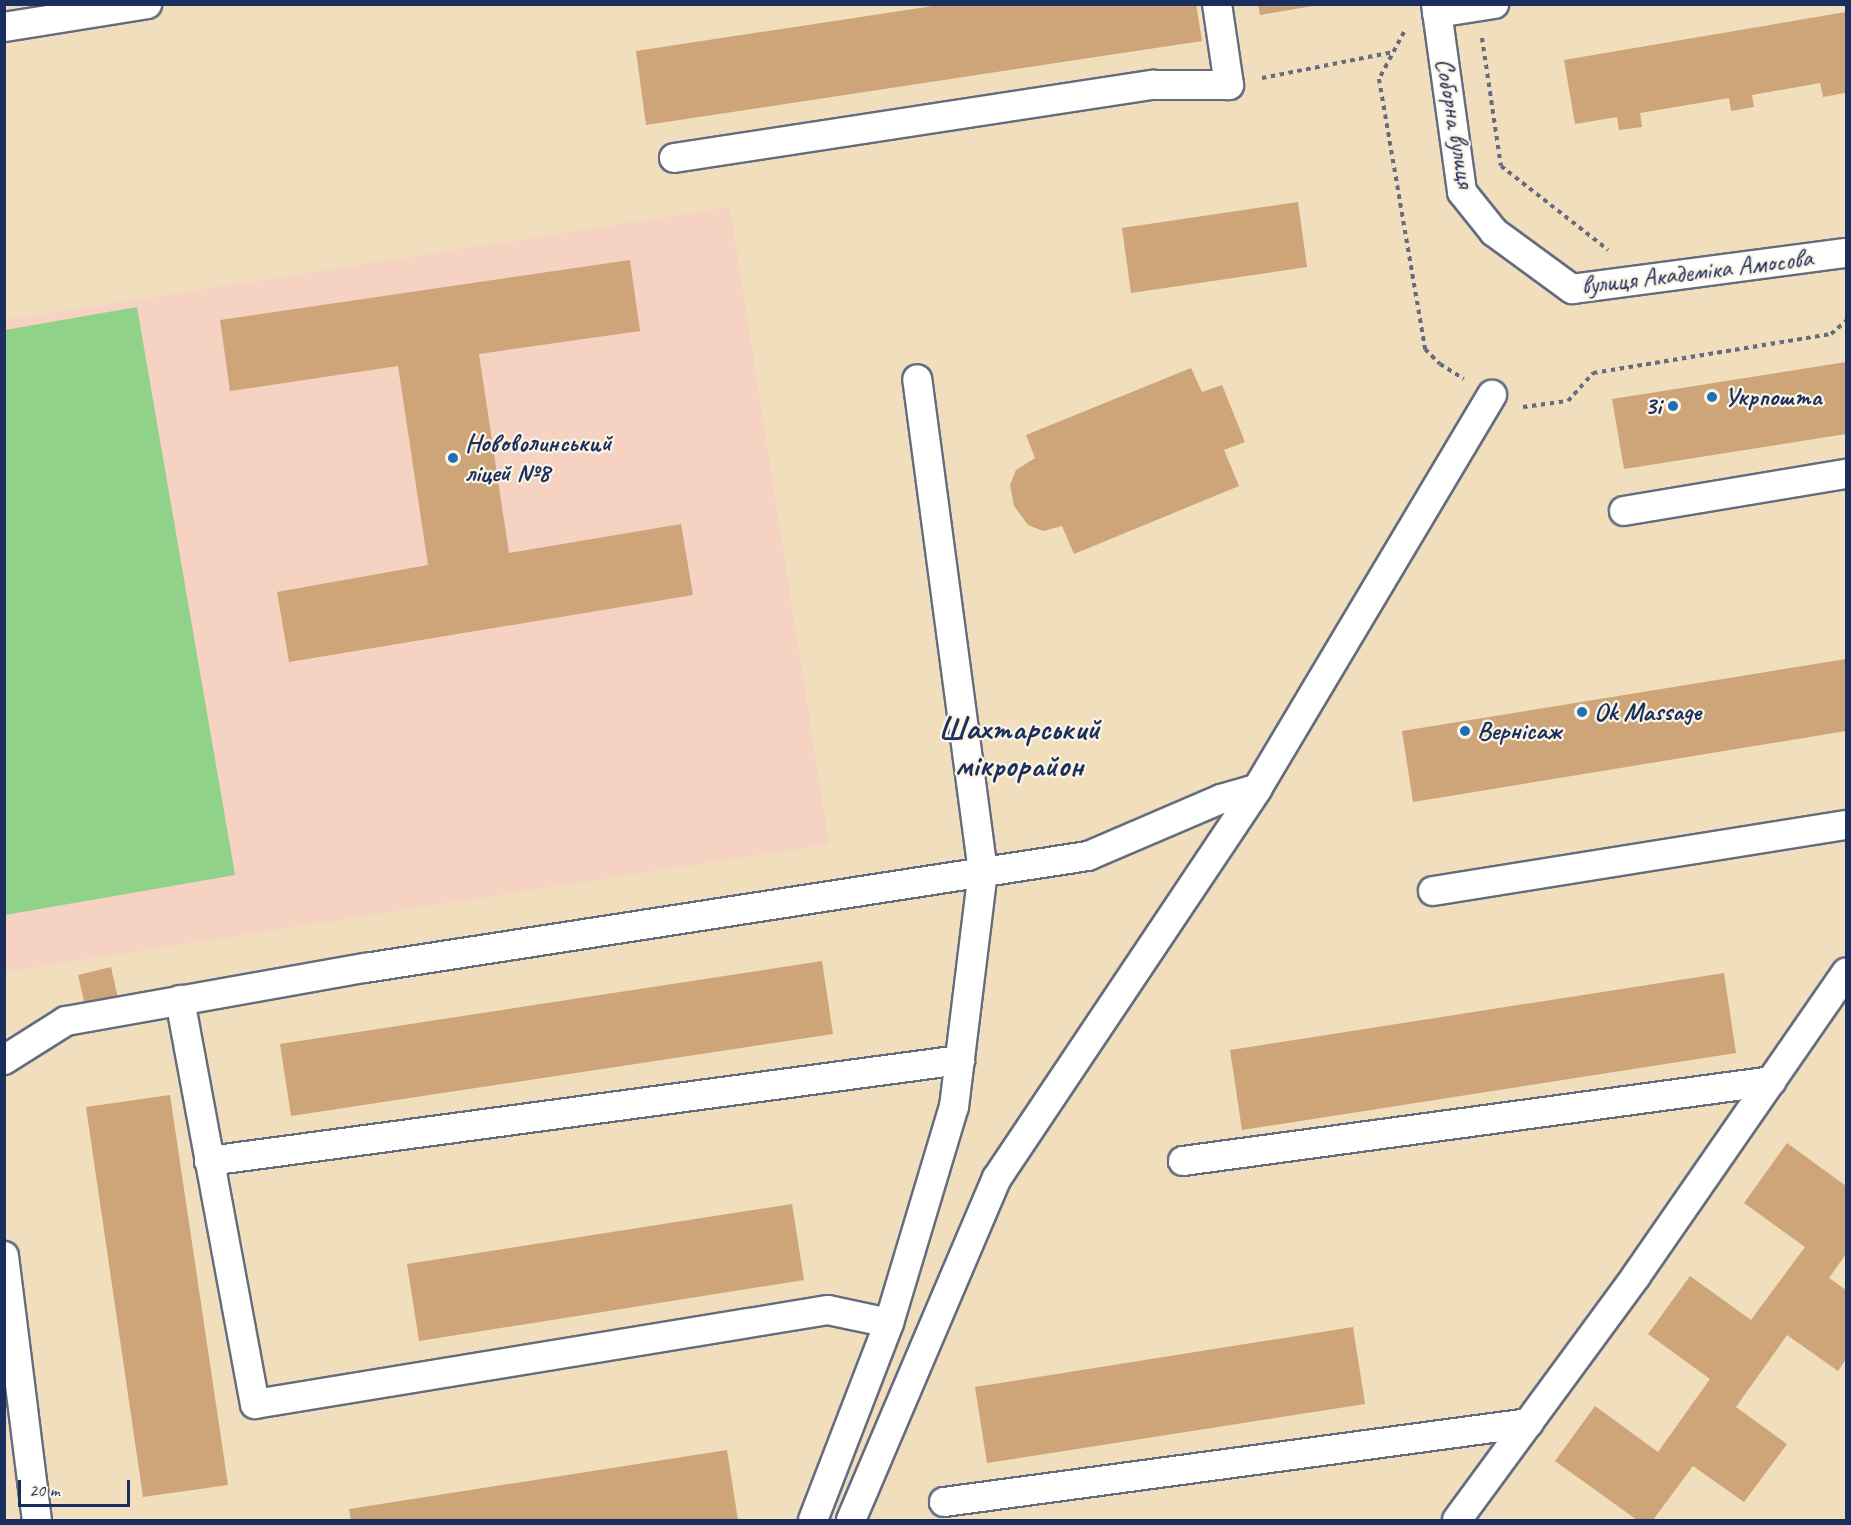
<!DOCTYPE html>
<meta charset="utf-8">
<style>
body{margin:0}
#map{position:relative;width:1851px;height:1525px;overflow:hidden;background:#f0debd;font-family:Caveat,sans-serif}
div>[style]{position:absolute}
.built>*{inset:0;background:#f6d2c3}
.green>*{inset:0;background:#90d28a}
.building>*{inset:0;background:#cda578}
.path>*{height:4px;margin-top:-2px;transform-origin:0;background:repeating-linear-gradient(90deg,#666c7f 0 4.5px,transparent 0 9px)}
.roads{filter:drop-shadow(2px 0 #666c7f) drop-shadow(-2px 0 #666c7f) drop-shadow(0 2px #666c7f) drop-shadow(0 -2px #666c7f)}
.street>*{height:28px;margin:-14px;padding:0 14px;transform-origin:14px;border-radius:14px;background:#fff}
.dots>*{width:16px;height:16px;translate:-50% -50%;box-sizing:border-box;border:3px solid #fcf5e5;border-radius:50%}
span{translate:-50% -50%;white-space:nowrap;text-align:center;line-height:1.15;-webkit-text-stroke:4.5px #fcf5e5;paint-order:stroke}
.street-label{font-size:26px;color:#1b2f5e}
.poi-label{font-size:26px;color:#1b2f5e;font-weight:700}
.left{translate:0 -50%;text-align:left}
.right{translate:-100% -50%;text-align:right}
.district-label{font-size:32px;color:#1b2f5e;font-weight:700}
.frame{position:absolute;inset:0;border:6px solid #1b2f5e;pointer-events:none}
.scale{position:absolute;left:18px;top:1480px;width:112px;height:27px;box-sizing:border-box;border:3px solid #1b2f5e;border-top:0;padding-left:8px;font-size:18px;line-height:21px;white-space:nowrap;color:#1b2f5e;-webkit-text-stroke:4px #fcf5e5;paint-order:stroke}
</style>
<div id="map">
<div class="built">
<div style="clip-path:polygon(730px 207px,829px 844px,5px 972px,5px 320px)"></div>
</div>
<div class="green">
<div style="clip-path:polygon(137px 307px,235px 875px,5px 915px,5px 330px)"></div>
</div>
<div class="building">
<div style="clip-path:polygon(946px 4px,1196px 4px,1202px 41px,646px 125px,636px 51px)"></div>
<div style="clip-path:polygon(1258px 4px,1313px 4px,1313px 6px,1260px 15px)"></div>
<div style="clip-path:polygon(1846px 12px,1845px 93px,1823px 97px,1820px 83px,1752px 95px,1754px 107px,1731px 111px,1729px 98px,1640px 113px,1642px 127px,1619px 130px,1617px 117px,1575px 124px,1564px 60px)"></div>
<div style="clip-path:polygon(1298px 202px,1307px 267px,1131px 293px,1122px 228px)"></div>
<div style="clip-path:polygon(630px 260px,640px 331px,479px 354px,509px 553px,681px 524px,693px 595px,289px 662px,277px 592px,428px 565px,398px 366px,230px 391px,220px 320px)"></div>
<div style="clip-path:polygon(1846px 362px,1846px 434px,1624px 469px,1612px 399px)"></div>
<div style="clip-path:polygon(1191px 368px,1202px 392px,1222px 385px,1245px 442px,1224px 450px,1239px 486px,1074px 554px,1062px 526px,1043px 531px,1028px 525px,1014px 506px,1010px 485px,1016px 470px,1035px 458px,1026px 435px)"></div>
<div style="clip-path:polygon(1846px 659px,1846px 731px,1413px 802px,1402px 731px)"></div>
<div style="clip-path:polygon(822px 961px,833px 1034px,291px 1116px,280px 1044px)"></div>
<div style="clip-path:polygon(111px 967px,119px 1003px,86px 1010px,78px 975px)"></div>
<div style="clip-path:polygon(1724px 973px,1736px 1053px,1242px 1130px,1230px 1050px)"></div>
<div style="clip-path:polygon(170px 1095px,228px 1485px,143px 1497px,86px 1107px)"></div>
<div style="clip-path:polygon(1787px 1143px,1846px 1186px,1846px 1254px,1829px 1278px,1846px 1290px,1846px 1359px,1838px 1371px,1787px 1335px,1736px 1407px,1787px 1444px,1744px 1502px,1693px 1466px,1653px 1520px,1637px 1520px,1555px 1461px,1595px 1406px,1658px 1452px,1710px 1379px,1648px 1334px,1690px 1276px,1751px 1320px,1805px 1247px,1744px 1203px)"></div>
<div style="clip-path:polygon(792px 1204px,804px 1280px,419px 1341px,407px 1264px)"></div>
<div style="clip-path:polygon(1353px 1327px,1365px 1404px,987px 1463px,975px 1387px)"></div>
<div style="clip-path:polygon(727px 1450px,738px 1520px,351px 1520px,349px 1509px)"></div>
</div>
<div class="path">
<div style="left:1404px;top:32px;width:53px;rotate:118deg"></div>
<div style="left:1379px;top:79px;width:274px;rotate:80.3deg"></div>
<div style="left:1425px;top:349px;width:21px;rotate:45deg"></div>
<div style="left:1440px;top:364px;width:28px;rotate:32deg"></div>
<div style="left:1482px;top:38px;width:129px;rotate:81.6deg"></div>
<div style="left:1501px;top:166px;width:136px;rotate:38.1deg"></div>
<div style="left:1262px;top:78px;width:134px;rotate:-11.2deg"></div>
<div style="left:1523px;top:407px;width:45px;rotate:-7.6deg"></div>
<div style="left:1568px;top:401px;width:38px;rotate:-48deg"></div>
<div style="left:1593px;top:373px;width:241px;rotate:-9.3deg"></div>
<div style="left:1831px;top:334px;width:20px;rotate:-41deg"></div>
</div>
<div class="roads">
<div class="street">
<div style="left:1436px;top:4px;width:190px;rotate:82.1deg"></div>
<div style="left:1462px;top:192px;width:51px;rotate:51.3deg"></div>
<div style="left:1494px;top:232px;width:97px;rotate:36.2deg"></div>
<div style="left:1572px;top:289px;width:276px;rotate:-7.5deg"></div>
<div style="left:1437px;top:13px;width:58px;rotate:-9deg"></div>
<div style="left:4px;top:27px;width:145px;rotate:-9.1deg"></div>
<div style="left:674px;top:158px;width:485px;rotate:-8.7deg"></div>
<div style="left:1153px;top:85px;width:76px"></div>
<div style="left:1229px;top:85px;width:82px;rotate:-98.4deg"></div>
<div style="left:1624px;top:511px;width:225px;rotate:-9.5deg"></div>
<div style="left:1433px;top:891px;width:418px;rotate:-9.1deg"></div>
<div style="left:180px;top:1000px;width:411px;rotate:79.5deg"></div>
<div style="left:255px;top:1404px;width:581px;rotate:-9.32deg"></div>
<div style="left:828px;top:1310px;width:62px;rotate:12deg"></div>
<div style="left:4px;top:1060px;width:73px;rotate:-32.2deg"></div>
<div style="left:66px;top:1021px;width:304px;rotate:-10.1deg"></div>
<div style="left:365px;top:968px;width:732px;rotate:-8.81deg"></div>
<div style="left:1088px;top:856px;width:145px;rotate:-23.2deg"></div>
<div style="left:1221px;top:799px;width:37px;rotate:-16deg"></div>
<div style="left:209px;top:1161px;width:758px;rotate:-7.66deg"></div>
<div style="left:1183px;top:1161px;width:594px;rotate:-7.73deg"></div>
<div style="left:4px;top:1256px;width:266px;rotate:82.9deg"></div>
<div style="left:944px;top:1502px;width:590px;rotate:-7.69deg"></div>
<div style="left:813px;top:1520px;width:211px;rotate:-68.9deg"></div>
<div style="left:889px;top:1323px;width:226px;rotate:-73.3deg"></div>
<div style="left:954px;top:1107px;width:237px;rotate:-83deg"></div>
<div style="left:983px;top:872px;width:497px;rotate:-97.6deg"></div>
<div style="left:851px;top:1520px;width:372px;rotate:-66.9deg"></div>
<div style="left:997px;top:1178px;width:468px;rotate:-56.2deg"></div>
<div style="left:1257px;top:789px;width:459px;rotate:-59.2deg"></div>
<div style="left:1457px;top:1520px;width:303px;rotate:-53.7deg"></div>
<div style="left:1636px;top:1276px;width:369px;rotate:-55.3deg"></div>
</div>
</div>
<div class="dots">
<div style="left:1712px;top:397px;background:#1f6fb2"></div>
<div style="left:1673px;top:406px;background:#1f6fb2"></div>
<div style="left:453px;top:458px;background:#1f6fb2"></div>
<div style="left:1582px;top:712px;background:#1f6fb2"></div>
<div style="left:1465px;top:731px;background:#1f6fb2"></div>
</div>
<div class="street-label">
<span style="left:1455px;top:123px;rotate:80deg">Соборна вулиця</span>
<span style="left:1697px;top:272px;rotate:-7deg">вулиця Академіка Амосова</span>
</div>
<div class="poi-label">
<span class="left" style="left:1724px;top:397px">Укрпошта</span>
<span class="right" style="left:1661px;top:406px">3і</span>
<span class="left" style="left:465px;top:458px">Нововолинський<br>ліцей №8</span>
<span class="left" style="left:1594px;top:712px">Ok Massage</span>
<span class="left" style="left:1477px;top:731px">Вернісаж</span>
</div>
<div class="district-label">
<span style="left:1019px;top:748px">Шахтарський<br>мікрорайон</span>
</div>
<div class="frame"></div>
<div class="scale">20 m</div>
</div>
